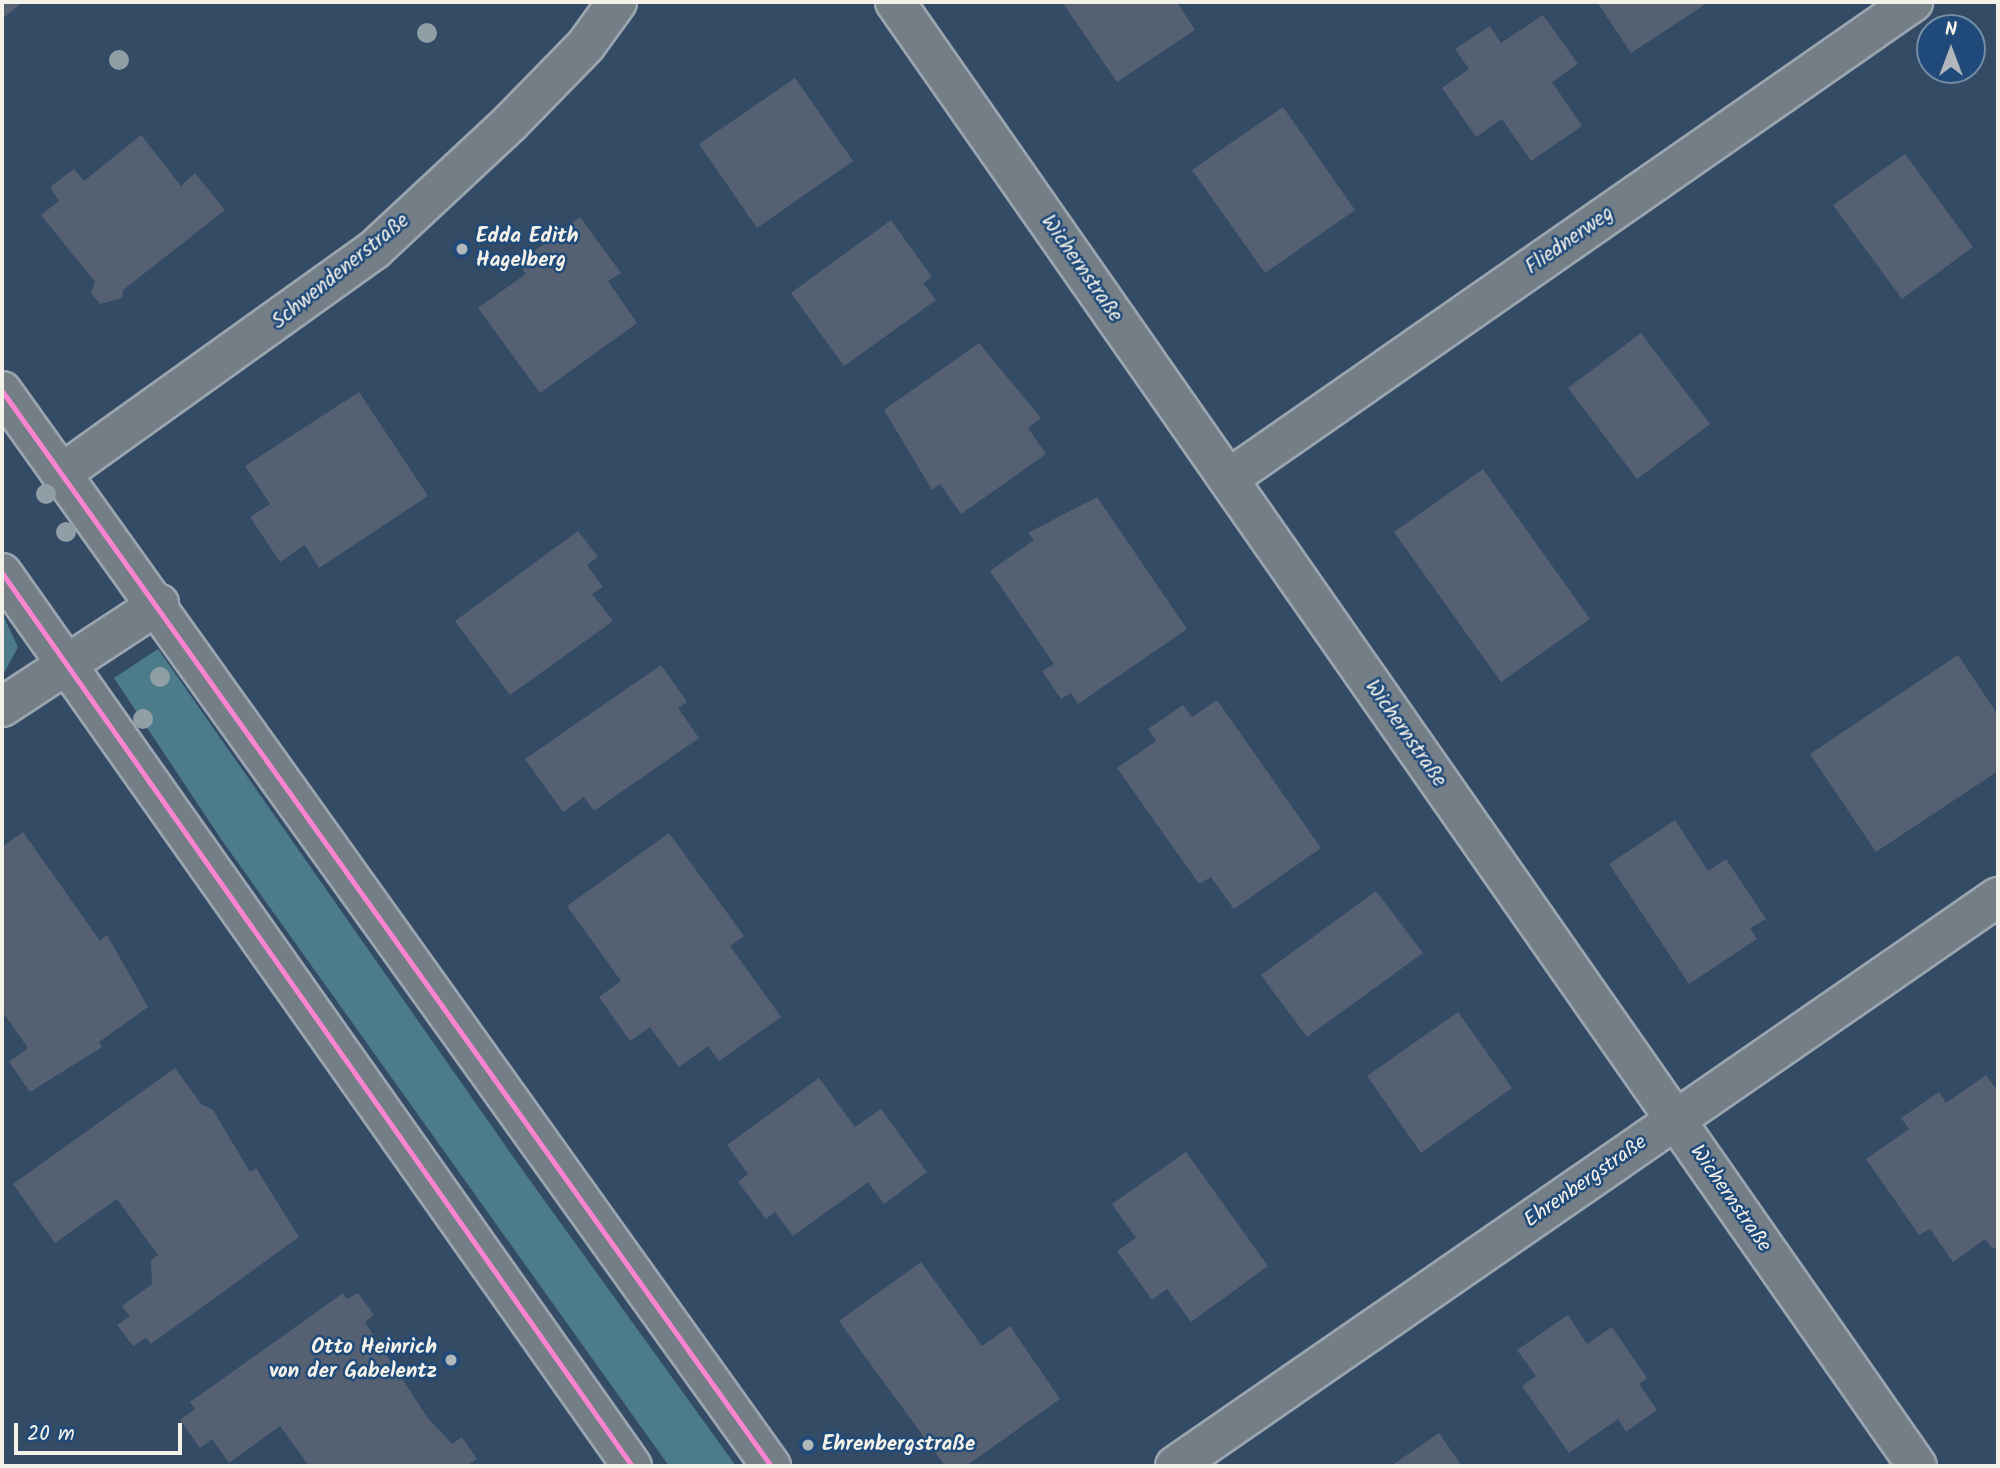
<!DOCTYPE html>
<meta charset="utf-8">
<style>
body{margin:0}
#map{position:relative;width:2000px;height:1468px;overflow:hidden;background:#344b65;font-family:Kalam,sans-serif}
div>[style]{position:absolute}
.green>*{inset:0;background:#4c7c8b}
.building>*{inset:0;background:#556072}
.roads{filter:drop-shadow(2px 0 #9ba5af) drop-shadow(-2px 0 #9ba5af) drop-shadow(0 2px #9ba5af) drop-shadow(0 -2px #9ba5af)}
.minor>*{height:38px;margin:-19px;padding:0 19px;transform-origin:19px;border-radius:19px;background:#737e87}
.major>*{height:38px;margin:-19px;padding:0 19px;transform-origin:19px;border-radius:19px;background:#737e87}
.bus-1>*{height:5px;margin:-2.5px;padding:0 2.5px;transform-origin:2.5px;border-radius:2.5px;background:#fb84d1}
.trees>*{width:20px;height:20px;margin:-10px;border-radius:50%;background:#909ea6}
.dots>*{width:19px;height:19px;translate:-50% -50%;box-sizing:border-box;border:4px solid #1f4a7a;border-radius:50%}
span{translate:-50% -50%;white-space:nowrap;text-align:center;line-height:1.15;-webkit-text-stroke:5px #1f4a7a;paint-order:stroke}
.poi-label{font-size:21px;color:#f4f1e8;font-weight:700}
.left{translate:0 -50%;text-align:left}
.right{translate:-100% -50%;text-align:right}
.street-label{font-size:21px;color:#f4f1e8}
.frame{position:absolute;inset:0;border:4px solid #f4f1e8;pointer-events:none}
.north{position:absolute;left:1916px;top:14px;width:70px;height:70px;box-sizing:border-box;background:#1f4a7a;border:2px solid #748da6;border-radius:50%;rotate:0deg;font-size:19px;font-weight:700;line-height:28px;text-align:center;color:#f4f1e8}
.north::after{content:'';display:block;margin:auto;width:24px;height:32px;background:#b1b7ba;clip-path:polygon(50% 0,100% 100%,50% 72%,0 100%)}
.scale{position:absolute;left:14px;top:1423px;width:168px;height:32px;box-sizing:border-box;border:4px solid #f4f1e8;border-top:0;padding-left:9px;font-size:21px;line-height:24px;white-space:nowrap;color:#f4f1e8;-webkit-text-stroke:5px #1f4a7a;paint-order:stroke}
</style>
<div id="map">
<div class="green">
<div style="clip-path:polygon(2px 613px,18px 647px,2px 677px)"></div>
<div style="clip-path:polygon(158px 649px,521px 1168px,736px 1466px,669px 1466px,221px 839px,114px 678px)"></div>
</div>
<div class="building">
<div style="clip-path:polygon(2px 2px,23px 2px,2px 19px)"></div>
<div style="clip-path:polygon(1062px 2px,1177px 2px,1195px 30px,1117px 82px)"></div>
<div style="clip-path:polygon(1597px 2px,1709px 2px,1631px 53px)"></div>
<div style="clip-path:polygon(1543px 15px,1578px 64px,1552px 82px,1582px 126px,1531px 161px,1502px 119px,1476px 137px,1442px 88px,1469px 69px,1455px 49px,1490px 26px,1501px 43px)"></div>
<div style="clip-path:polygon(795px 78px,853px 161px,757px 228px,699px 144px)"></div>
<div style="clip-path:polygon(1283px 107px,1355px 210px,1265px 273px,1192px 170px)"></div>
<div style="clip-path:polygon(141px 135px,181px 186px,195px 173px,225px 210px,123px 290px,122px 298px,100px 304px,91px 293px,95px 282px,41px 215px,59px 201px,50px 187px,74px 169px,84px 181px)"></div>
<div style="clip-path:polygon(1905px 154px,1973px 247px,1902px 299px,1833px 205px)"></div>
<div style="clip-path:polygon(580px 217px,621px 273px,608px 281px,637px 323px,540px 393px,478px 308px,526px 274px,518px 263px)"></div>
<div style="clip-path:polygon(891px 220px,932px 277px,923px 283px,936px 300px,844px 366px,791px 293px)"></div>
<div style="clip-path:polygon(1641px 333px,1710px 424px,1637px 479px,1568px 388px)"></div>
<div style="clip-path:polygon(979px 343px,1041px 418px,1028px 428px,1046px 454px,961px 514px,940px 484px,932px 490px,884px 410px)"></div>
<div style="clip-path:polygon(359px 392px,428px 496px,319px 568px,305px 545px,280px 562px,250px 517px,270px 504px,245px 466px)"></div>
<div style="clip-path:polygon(1483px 469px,1590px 619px,1501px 682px,1394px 532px)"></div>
<div style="clip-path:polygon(1097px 497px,1187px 629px,1078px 704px,1071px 693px,1061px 699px,1042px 671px,1054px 664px,990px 571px,1034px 540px,1028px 533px)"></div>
<div style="clip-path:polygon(578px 531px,598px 557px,587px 565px,603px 587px,592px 594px,613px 621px,510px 695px,455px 621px)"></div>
<div style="clip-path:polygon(1958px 655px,1998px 715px,1998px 771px,1876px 852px,1810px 754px)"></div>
<div style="clip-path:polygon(661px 665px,687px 702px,678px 708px,699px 738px,594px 811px,584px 797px,563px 812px,525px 759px)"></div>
<div style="clip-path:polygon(1217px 700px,1321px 848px,1234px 909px,1211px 877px,1199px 884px,1117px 768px,1156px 741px,1148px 729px,1183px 705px,1192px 717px)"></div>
<div style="clip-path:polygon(1675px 820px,1708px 871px,1726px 859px,1766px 919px,1750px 928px,1757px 939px,1689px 984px,1609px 864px)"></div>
<div style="clip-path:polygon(23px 832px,100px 941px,107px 935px,148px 1007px,99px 1042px,102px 1047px,30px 1092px,9px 1062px,28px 1048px,2px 1011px,2px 847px)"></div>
<div style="clip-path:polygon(669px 833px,744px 936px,730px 946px,781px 1017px,719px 1061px,708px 1046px,679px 1067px,650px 1027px,630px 1041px,599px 997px,621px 981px,567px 906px)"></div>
<div style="clip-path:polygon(1376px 891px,1423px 953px,1307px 1037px,1261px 975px)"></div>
<div style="clip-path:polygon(1458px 1012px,1512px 1088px,1421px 1153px,1367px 1076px)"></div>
<div style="clip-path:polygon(175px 1068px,201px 1104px,213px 1110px,250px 1172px,256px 1168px,299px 1237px,151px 1344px,146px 1338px,133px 1346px,117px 1325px,130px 1316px,122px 1306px,152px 1284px,151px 1260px,158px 1255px,117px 1199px,55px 1243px,13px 1184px)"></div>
<div style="clip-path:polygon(1986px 1075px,1998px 1092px,1998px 1246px,1993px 1249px,1985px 1239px,1953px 1262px,1930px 1229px,1919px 1235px,1866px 1159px,1909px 1129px,1901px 1118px,1939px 1092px,1946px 1103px)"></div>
<div style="clip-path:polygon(819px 1078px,855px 1127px,881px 1109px,927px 1172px,884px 1204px,868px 1182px,793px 1236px,775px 1212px,766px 1219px,738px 1182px,748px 1174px,727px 1145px)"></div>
<div style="clip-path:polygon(1186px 1152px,1268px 1266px,1191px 1322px,1167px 1289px,1152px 1300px,1117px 1251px,1136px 1238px,1112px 1204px)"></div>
<div style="clip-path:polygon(921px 1262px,982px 1346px,1010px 1326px,1060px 1399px,966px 1466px,945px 1466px,839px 1321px)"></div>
<div style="clip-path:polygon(343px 1293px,347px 1299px,358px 1293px,374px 1315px,365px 1322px,427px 1417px,452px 1444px,462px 1437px,477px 1459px,466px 1466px,309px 1466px,280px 1426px,229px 1463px,212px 1439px,200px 1448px,180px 1420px,195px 1409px,190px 1402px)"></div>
<div style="clip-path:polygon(1568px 1315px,1587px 1344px,1612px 1327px,1647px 1378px,1639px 1384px,1657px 1410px,1626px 1432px,1618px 1419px,1569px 1453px,1522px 1386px,1536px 1376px,1517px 1350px)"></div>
<div style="clip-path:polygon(1439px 1433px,1462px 1466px,1391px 1466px)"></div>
</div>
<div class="roads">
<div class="minor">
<div style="left:895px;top:2px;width:1785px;rotate:55.08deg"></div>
<div style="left:61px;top:474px;width:385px;rotate:-35.6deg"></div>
<div style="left:374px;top:250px;width:186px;rotate:-43deg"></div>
<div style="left:510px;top:123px;width:109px;rotate:-45.7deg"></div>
<div style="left:586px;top:45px;width:53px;rotate:-54.2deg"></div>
<div style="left:1228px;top:479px;width:835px;rotate:-34.85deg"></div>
<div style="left:2px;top:707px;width:188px;rotate:-33.3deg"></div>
<div style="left:1175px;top:1466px;width:1001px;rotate:-34.66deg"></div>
</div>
<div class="major">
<div style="left:2px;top:391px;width:1322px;rotate:54.42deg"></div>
<div style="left:2px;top:573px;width:1093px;rotate:54.8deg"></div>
</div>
</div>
<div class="bus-1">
<div style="left:2px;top:391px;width:1322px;rotate:54.42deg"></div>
<div style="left:2px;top:573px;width:1093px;rotate:54.8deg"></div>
</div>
<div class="trees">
<div style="left:427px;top:33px"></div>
<div style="left:119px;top:60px"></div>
<div style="left:46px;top:494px"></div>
<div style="left:66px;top:532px"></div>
<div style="left:160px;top:677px"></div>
<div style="left:143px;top:719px"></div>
</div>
<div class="dots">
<div style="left:462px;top:249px;background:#b1b7ba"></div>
<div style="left:451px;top:1360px;background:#b1b7ba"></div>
<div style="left:808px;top:1445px;background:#b1b7ba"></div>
</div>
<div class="poi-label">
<span class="left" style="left:476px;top:249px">Edda Edith<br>Hagelberg</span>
<span class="right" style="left:437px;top:1360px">Otto Heinrich<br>von der Gabelentz</span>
<span class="left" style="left:822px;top:1445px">Ehrenbergstraße</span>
</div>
<div class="street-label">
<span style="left:1570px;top:241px;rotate:-35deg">Fliednerweg</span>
<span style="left:1081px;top:269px;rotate:55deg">Wichernstraße</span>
<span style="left:341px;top:272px;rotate:-39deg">Schwendenerstraße</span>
<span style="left:1405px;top:734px;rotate:55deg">Wichernstraße</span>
<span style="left:1586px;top:1182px;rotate:-35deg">Ehrenbergstraße</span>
<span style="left:1730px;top:1199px;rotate:55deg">Wichernstraße</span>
</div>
<div class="frame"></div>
<div class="north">N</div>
<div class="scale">20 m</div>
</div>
